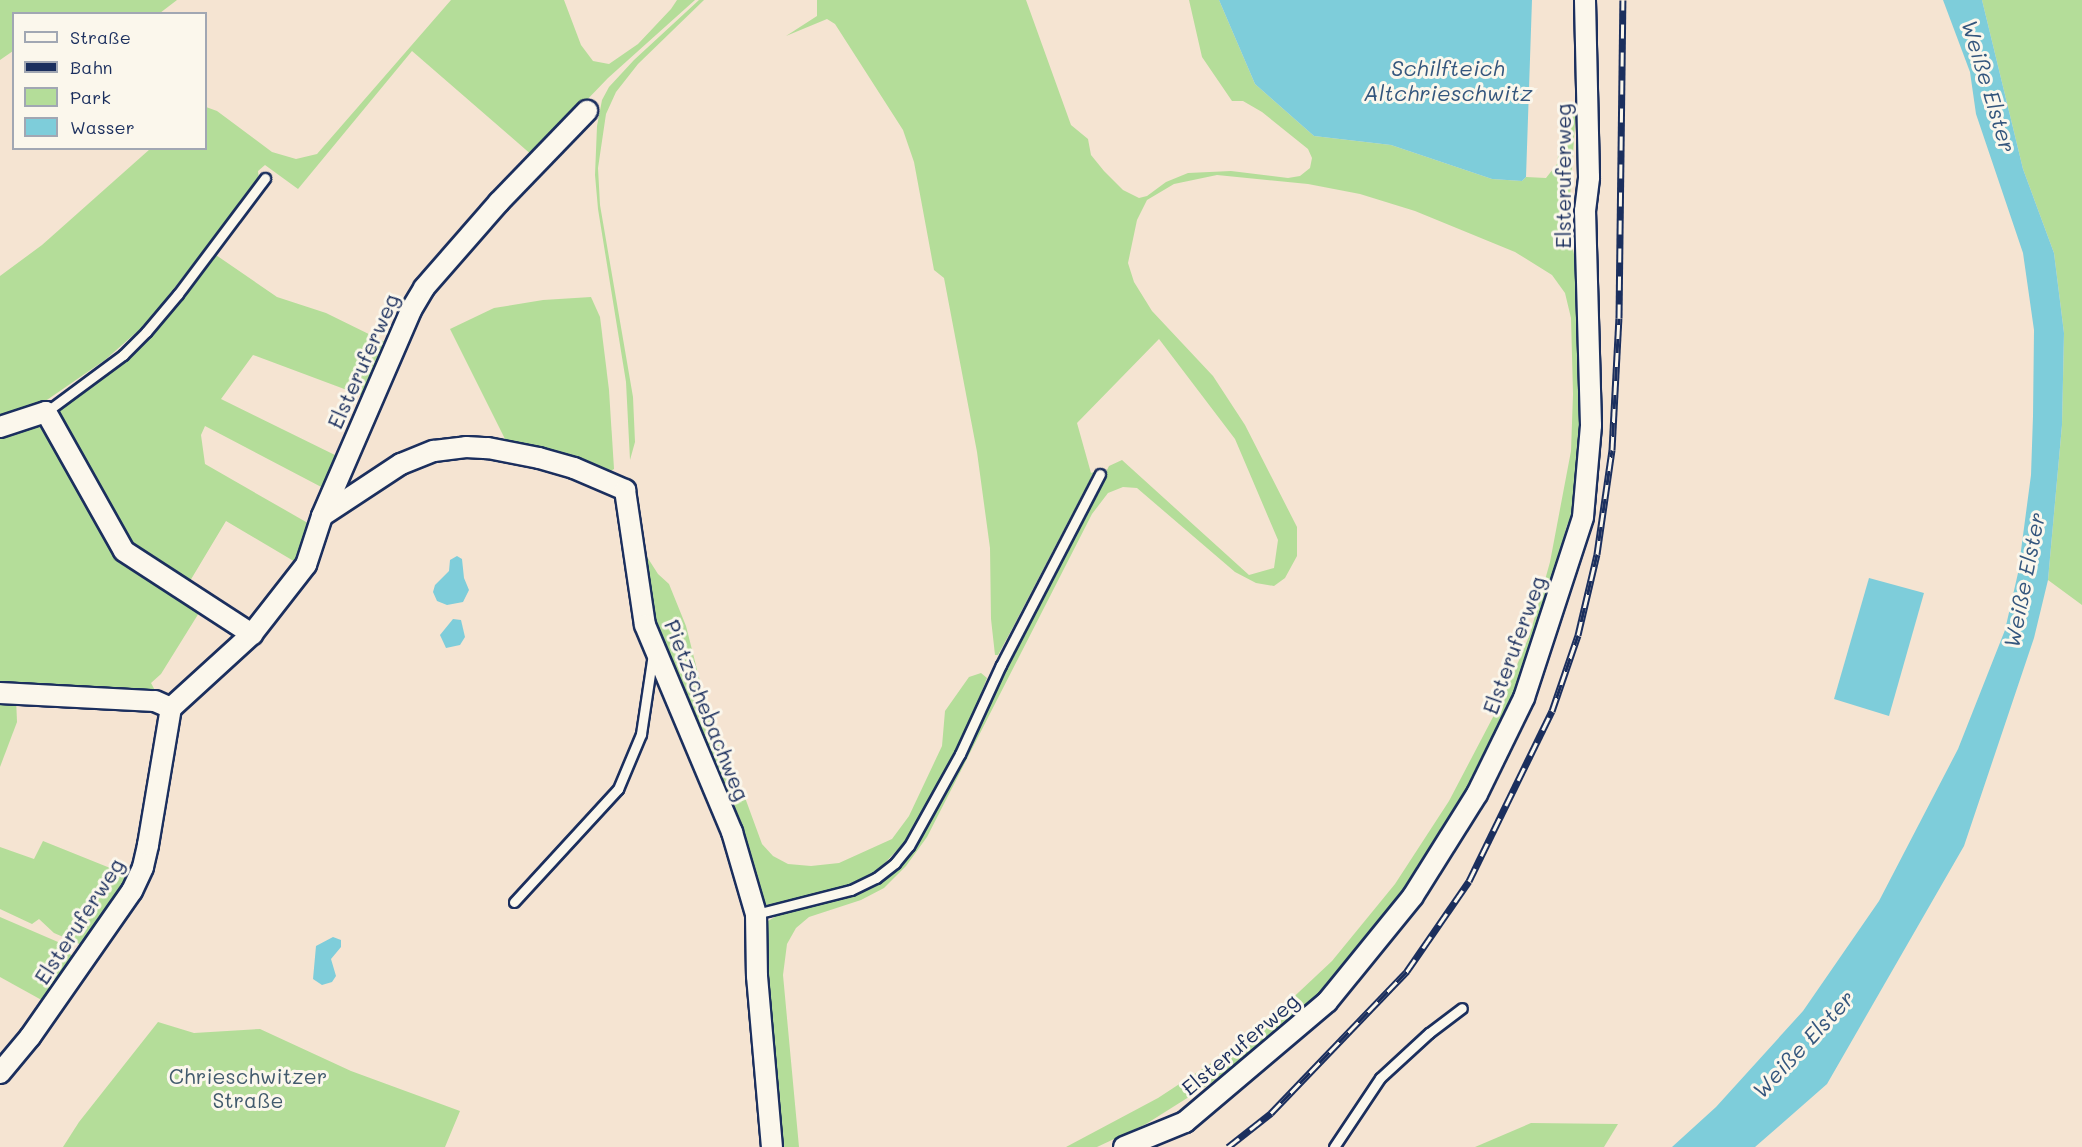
<!DOCTYPE html>
<meta charset="utf-8">
<style>
body{margin:0}
#map{position:relative;width:2082px;height:1147px;overflow:hidden;background:#f5e4d2;font-family:Mali,sans-serif}
div>[style]{position:absolute}
.green>*{inset:0;background:#b4dd99}
.water>*{inset:0;background:#7ecdda}
.roads{filter:drop-shadow(2px 0 #1b2f5e) drop-shadow(-2px 0 #1b2f5e) drop-shadow(0 2px #1b2f5e) drop-shadow(0 -2px #1b2f5e)}
.lane>*{height:9px;margin:-4.5px;padding:0 4.5px;transform-origin:4.5px;border-radius:4.5px;background:#fbf7ec}
.street>*{height:20px;margin:-10px;padding:0 10px;transform-origin:10px;border-radius:10px;background:#fbf7ec}
.rail>*{height:7px;margin-top:-3.5px;transform-origin:0;background:repeating-linear-gradient(90deg,#fbf7ec 0 14px,#1b2f5e 0 28px);box-sizing:border-box;border-block:2px solid #1b2f5e}
span{translate:-50% -50%;white-space:nowrap;text-align:center;line-height:1.15;-webkit-text-stroke:6px #fbf7ec;paint-order:stroke}
.street-label{font-size:21px;color:#1b2f5e}
.park-label{font-size:21px;color:#415a6d}
.water-label{font-size:22px;color:#34567d;font-style:italic}
.legend{position:absolute;left:12px;top:12px;width:195px;height:138px;box-sizing:border-box;background:#fbf7ec;border:2px solid #a1a7b3;margin:0;padding:8px 10px;list-style:none;font-size:18px;color:#1b2f5e}
.legend li{display:flex;align-items:center;gap:12px;height:30px}
.legend b{width:30px;border:2px solid #a1a7b3}
</style>
<div id="map">
<div class="green">
<div style="clip-path:polygon(0 0,177px 0,160px 13px,14px 14px,13px 51px,0 60px)"></div>
<div style="clip-path:polygon(451px 0,564px 0,581px 45px,593px 61px,609px 64px,638px 44px,671px 9px,677px 0,695px 0,608px 78px,533px 156px,412px 51px,298px 189px,265px 165px,258px 171px,259px 179px,147px 323px,105px 360px,41px 404px,0 420px,0 276px,42px 245px,150px 149px,206px 148px,206px 107px,217px 111px,272px 152px,296px 159px,317px 154px)"></div>
<div style="clip-path:polygon(699px 0,704px 0,638px 64px,616px 92px,606px 114px,598px 168px,600px 205px,633px 397px,635px 442px,630px 460px,626px 382px,598px 209px,595px 175px,597px 126px,602px 100px,609px 87px,634px 60px)"></div>
<div style="clip-path:polygon(817px 0,1026px 0,1071px 125px,1088px 139px,1091px 155px,1104px 171px,1123px 190px,1139px 198px,1147px 196px,1166px 182px,1188px 173px,1231px 171px,1288px 178px,1300px 176px,1310px 168px,1312px 158px,1308px 149px,1262px 112px,1243px 101px,1232px 101px,1202px 57px,1189px 0,1219px 0,1255px 84px,1314px 136px,1391px 145px,1492px 179px,1522px 181px,1526px 177px,1546px 178px,1557px 164px,1564px 110px,1576px 110px,1570px 198px,1571px 241px,1579px 276px,1583px 404px,1576px 508px,1567px 525px,1543px 616px,1520px 686px,1488px 758px,1417px 878px,1373px 935px,1313px 1000px,1211px 1083px,1146px 1124px,1097px 1147px,1066px 1147px,1158px 1098px,1251px 1037px,1332px 961px,1395px 884px,1449px 801px,1503px 698px,1530px 634px,1550px 562px,1571px 451px,1573px 394px,1571px 318px,1565px 293px,1552px 275px,1515px 252px,1415px 211px,1360px 194px,1308px 184px,1217px 175px,1174px 184px,1147px 200px,1137px 220px,1128px 263px,1134px 282px,1152px 311px,1213px 376px,1245px 425px,1297px 527px,1297px 556px,1285px 578px,1274px 586px,1256px 583px,1235px 572px,1137px 488px,1123px 487px,1108px 493px,1092px 514px,927px 837px,906px 866px,884px 888px,861px 900px,809px 917px,796px 928px,787px 944px,783px 975px,799px 1147px,777px 1147px,766px 1004px,764px 930px,768px 921px,783px 912px,863px 888px,922px 830px,942px 797px,1109px 466px,1122px 460px,1249px 575px,1274px 568px,1278px 540px,1235px 439px,1159px 339px,1077px 423px,1091px 473px,1094px 472px,1012px 629px,998px 655px,995px 655px,991px 619px,990px 548px,977px 452px,944px 278px,934px 270px,914px 162px,903px 130px,835px 24px,827px 19px,786px 36px,817px 16px)"></div>
<div style="clip-path:polygon(1982px 0,2082px 0,2082px 605px,2048px 580px,2062px 425px,2064px 333px,2054px 253px,2023px 169px)"></div>
<div style="clip-path:polygon(213px 253px,277px 297px,326px 313px,385px 342px,363px 396px,253px 355px,221px 399px,339px 457px,327px 490px,205px 426px,201px 435px,205px 464px,313px 526px,297px 563px,226px 521px,187px 586px,133px 553px,54px 416px,56px 407px,115px 366px)"></div>
<div style="clip-path:polygon(591px 297px,600px 317px,609px 390px,614px 469px,606px 474px,509px 447px,450px 329px,494px 308px,543px 300px)"></div>
<div style="clip-path:polygon(29px 421px,44px 424px,100px 525px,202px 608px,161px 674px,151px 683px,159px 698px,0 691px,0 432px)"></div>
<div style="clip-path:polygon(642px 549px,658px 574px,669px 584px,686px 626px,706px 705px,736px 773px,762px 844px,773px 856px,788px 864px,811px 866px,839px 863px,892px 839px,909px 816px,942px 746px,945px 711px,969px 677px,981px 673px,987px 678px,968px 727px,932px 800px,902px 845px,878px 870px,851px 885px,767px 905px,759px 902px,649px 610px)"></div>
<div style="clip-path:polygon(0 698px,16px 698px,17px 722px,0 767px)"></div>
<div style="clip-path:polygon(43px 841px,130px 876px,84px 946px,54px 933px,39px 919px,32px 924px,0 909px,0 847px,34px 859px)"></div>
<div style="clip-path:polygon(0 917px,58px 942px,75px 959px,47px 1003px,0 977px)"></div>
<div style="clip-path:polygon(158px 1022px,194px 1033px,260px 1029px,351px 1071px,460px 1111px,445px 1147px,63px 1147px,79px 1122px)"></div>
<div style="clip-path:polygon(1531px 1123px,1618px 1124px,1604px 1147px,1475px 1147px)"></div>
</div>
<div class="water">
<div style="clip-path:polygon(1219px 0,1532px 0,1526px 177px,1522px 181px,1492px 179px,1391px 145px,1314px 136px,1255px 84px)"></div>
<div style="clip-path:polygon(1943px 0,1982px 0,2023px 169px,2054px 253px,2064px 333px,2062px 425px,2048px 580px,2034px 638px,1964px 846px,1827px 1084px,1755px 1147px,1672px 1147px,1716px 1107px,1803px 1011px,1879px 901px,1958px 749px,2005px 630px,2018px 573px,2031px 475px,2033px 416px,2034px 330px,2023px 253px,1976px 114px,1970px 72px)"></div>
<div style="clip-path:polygon(457px 556px,462px 559px,464px 578px,469px 590px,463px 602px,447px 605px,437px 601px,433px 592px,435px 585px,449px 571px,450px 560px)"></div>
<div style="clip-path:polygon(1869px 578px,1924px 593px,1889px 716px,1834px 699px)"></div>
<div style="clip-path:polygon(453px 619px,461px 620px,465px 637px,460px 645px,446px 648px,440px 635px)"></div>
<div style="clip-path:polygon(333px 937px,341px 940px,341px 947px,331px 959px,336px 976px,332px 982px,322px 985px,313px 979px,316px 946px)"></div>
</div>
<div class="roads">
<div class="lane">
<div style="left:46px;top:412px;width:96px;rotate:-36.5deg"></div>
<div style="left:123px;top:355px;width:33px;rotate:-45deg"></div>
<div style="left:146px;top:332px;width:50px;rotate:-49.9deg"></div>
<div style="left:178px;top:294px;width:145px;rotate:-53.1deg"></div>
<div style="left:514px;top:902px;width:154px;rotate:-47.4deg"></div>
<div style="left:618px;top:789px;width:60px;rotate:-67.3deg"></div>
<div style="left:641px;top:734px;width:81px;rotate:-81.5deg"></div>
<div style="left:756px;top:914px;width:98px;rotate:-14.2deg"></div>
<div style="left:851px;top:890px;width:28px;rotate:-26deg"></div>
<div style="left:876px;top:878px;width:24px;rotate:-38deg"></div>
<div style="left:895px;top:863px;width:22px;rotate:-51deg"></div>
<div style="left:909px;top:846px;width:105px;rotate:-61deg"></div>
<div style="left:960px;top:754px;width:98px;rotate:-65.3deg"></div>
<div style="left:1001px;top:665px;width:215px;rotate:-62.6deg"></div>
<div style="left:1334px;top:1147px;width:83px;rotate:-56.3deg"></div>
<div style="left:1380px;top:1078px;width:67px;rotate:-42.6deg"></div>
<div style="left:1429px;top:1033px;width:41px;rotate:-37.1deg"></div>
</div>
<div class="street">
<div style="left:0;top:427px;width:48px;rotate:-18.1deg"></div>
<div style="left:46px;top:412px;width:159px;rotate:60.7deg"></div>
<div style="left:124px;top:551px;width:153px;rotate:33deg"></div>
<div style="left:322px;top:516px;width:95px;rotate:-33.4deg"></div>
<div style="left:401px;top:464px;width:35px;rotate:-22deg"></div>
<div style="left:434px;top:451px;width:32px;rotate:-7deg"></div>
<div style="left:466px;top:447px;width:22px;rotate:3deg"></div>
<div style="left:488px;top:448px;width:52px;rotate:11.1deg"></div>
<div style="left:539px;top:458px;width:36px;rotate:16deg"></div>
<div style="left:574px;top:468px;width:56px;rotate:23.3deg"></div>
<div style="left:625px;top:490px;width:136px;rotate:81.6deg"></div>
<div style="left:645px;top:625px;width:225px;rotate:67.2deg"></div>
<div style="left:732px;top:832px;width:85px;rotate:73.7deg"></div>
<div style="left:756px;top:914px;width:62px;rotate:89.1deg"></div>
<div style="left:757px;top:976px;width:172px;rotate:85deg"></div>
<div style="left:0;top:693px;width:155px;rotate:3deg"></div>
<div style="left:155px;top:701px;width:17px;rotate:24deg"></div>
<div style="left:0;top:1073px;width:47px;rotate:-50.2deg"></div>
<div style="left:30px;top:1037px;width:178px;rotate:-55.1deg"></div>
<div style="left:132px;top:891px;width:26px;rotate:-65deg"></div>
<div style="left:143px;top:867px;width:23px;rotate:-77deg"></div>
<div style="left:148px;top:845px;width:139px;rotate:-80.5deg"></div>
<div style="left:171px;top:708px;width:110px;rotate:-42.4deg"></div>
<div style="left:252px;top:634px;width:88px;rotate:-52deg"></div>
<div style="left:306px;top:565px;width:52px;rotate:-71.9deg"></div>
<div style="left:322px;top:516px;width:224px;rotate:-66.6deg"></div>
<div style="left:411px;top:310px;width:26px;rotate:-59deg"></div>
<div style="left:424px;top:288px;width:114px;rotate:-48.9deg"></div>
<div style="left:499px;top:202px;width:127px;rotate:-46deg"></div>
<div style="left:1124px;top:1147px;width:66px;rotate:-22.3deg"></div>
<div style="left:1185px;top:1122px;width:186px;rotate:-40.2deg"></div>
<div style="left:1327px;top:1002px;width:136px;rotate:-50.9deg"></div>
<div style="left:1413px;top:896px;width:120px;rotate:-57.9deg"></div>
<div style="left:1477px;top:794px;width:107px;rotate:-63.9deg"></div>
<div style="left:1524px;top:698px;width:190px;rotate:-71.9deg"></div>
<div style="left:1583px;top:517px;width:92px;rotate:-85deg"></div>
<div style="left:1591px;top:425px;width:214px;rotate:-91.6deg"></div>
<div style="left:1585px;top:211px;width:34px;rotate:-83deg"></div>
<div style="left:1589px;top:177px;width:177px;rotate:-91.3deg"></div>
</div>
</div>
<div class="rail">
<div style="left:1228px;top:1147px;width:55px;rotate:-38.3deg"></div>
<div style="left:1271px;top:1113px;width:197px;rotate:-46.2deg"></div>
<div style="left:1407px;top:971px;width:109px;rotate:-55.4deg"></div>
<div style="left:1469px;top:881px;width:189px;rotate:-64deg"></div>
<div style="left:1552px;top:711px;width:80px;rotate:-71.1deg"></div>
<div style="left:1578px;top:635px;width:83px;rotate:-76.8deg"></div>
<div style="left:1597px;top:554px;width:105px;rotate:-81.8deg"></div>
<div style="left:1612px;top:450px;width:132px;rotate:-87deg"></div>
<div style="left:1619px;top:318px;width:318px;rotate:-89.3deg"></div>
</div>
<div class="street-label">
<span style="left:1563px;top:176px;rotate:-90deg">Elsteruferweg</span>
<span style="left:363px;top:361px;rotate:-66deg">Elsteruferweg</span>
<span style="left:1514px;top:645px;rotate:-70deg">Elsteruferweg</span>
<span style="left:707px;top:710px;rotate:68deg">Pietzschebachweg</span>
<span style="left:79px;top:921px;rotate:-57deg">Elsteruferweg</span>
<span style="left:1240px;top:1044px;rotate:-40deg">Elsteruferweg</span>
</div>
<div class="park-label">
<span style="left:248px;top:1088px">Chrieschwitzer<br>Straße</span>
</div>
<div class="water-label">
<span style="left:1448px;top:80px">Schilfteich<br>Altchrieschwitz</span>
<span style="left:1989px;top:86px;rotate:73deg">Weiße Elster</span>
<span style="left:2024px;top:580px;rotate:-79deg">Weiße Elster</span>
<span style="left:1803px;top:1044px;rotate:-47deg">Weiße Elster</span>
</div>
<ul class="legend">
<li><b style="height:8px;background:#fbf7ec"></b>Straße</li>
<li><b style="height:8px;background:#1b2f5e"></b>Bahn</li>
<li><b style="height:16px;background:#b4dd99"></b>Park</li>
<li><b style="height:16px;background:#7ecdda"></b>Wasser</li>
</ul>
</div>
